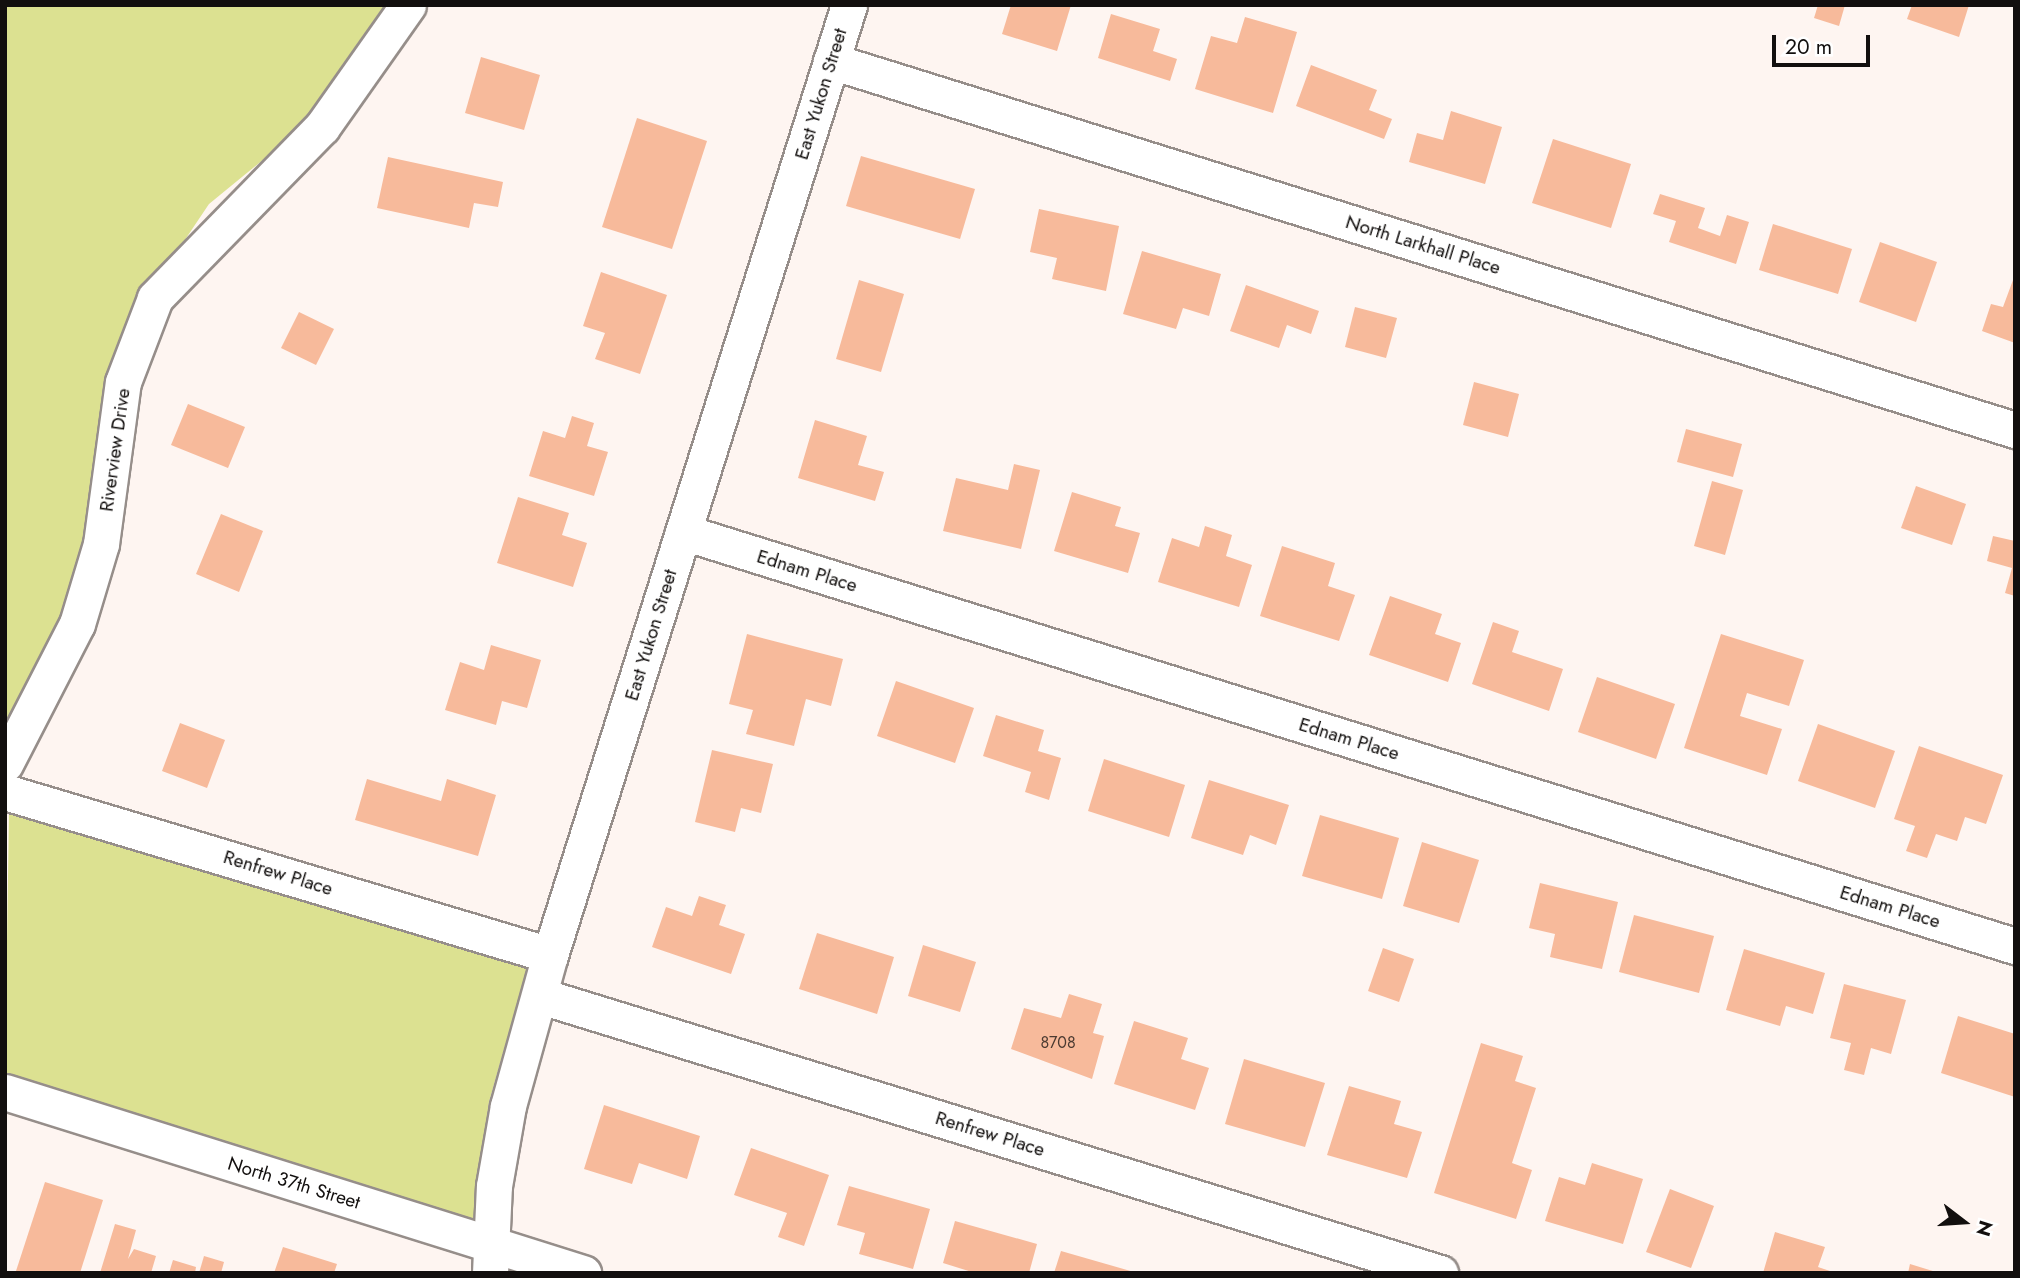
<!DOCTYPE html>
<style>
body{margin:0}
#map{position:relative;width:2020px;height:1278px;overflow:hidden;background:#fef5f1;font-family:Jost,sans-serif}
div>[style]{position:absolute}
.green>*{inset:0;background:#dce191}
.building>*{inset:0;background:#f7ba9b}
.roads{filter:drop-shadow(2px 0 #968e8a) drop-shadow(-2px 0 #968e8a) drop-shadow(0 2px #968e8a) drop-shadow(0 -2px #968e8a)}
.minor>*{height:35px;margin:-17.5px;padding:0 17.5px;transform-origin:17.5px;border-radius:17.5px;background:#fff}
span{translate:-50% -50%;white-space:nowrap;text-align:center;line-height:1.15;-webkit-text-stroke:5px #fff;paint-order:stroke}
.number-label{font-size:16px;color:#4b3a31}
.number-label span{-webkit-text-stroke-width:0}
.street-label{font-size:19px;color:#120f0e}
.frame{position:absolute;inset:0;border:7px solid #120f0e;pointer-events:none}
.north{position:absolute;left:1929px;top:1187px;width:70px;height:70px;-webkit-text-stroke:5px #fff;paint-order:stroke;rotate:107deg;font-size:19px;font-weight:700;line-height:28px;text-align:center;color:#120f0e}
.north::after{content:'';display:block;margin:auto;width:24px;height:32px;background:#120f0e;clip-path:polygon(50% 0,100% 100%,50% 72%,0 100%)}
.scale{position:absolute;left:1772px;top:35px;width:98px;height:32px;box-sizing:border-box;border:4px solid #120f0e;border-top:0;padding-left:9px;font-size:21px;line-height:24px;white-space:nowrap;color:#120f0e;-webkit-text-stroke:5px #fff;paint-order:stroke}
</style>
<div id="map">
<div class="green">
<div style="clip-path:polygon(5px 5px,393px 5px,303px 127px,209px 204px,125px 329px,95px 513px,63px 615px,5px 745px)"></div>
<div style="clip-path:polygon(9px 811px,528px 965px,489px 1102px,473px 1221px,5px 1074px)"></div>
</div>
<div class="building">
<div style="clip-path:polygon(1011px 5px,1071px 5px,1057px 51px,1002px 34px)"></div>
<div style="clip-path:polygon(1818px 5px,1845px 5px,1839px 26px,1814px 18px)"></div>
<div style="clip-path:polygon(1912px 5px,1969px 5px,1959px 37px,1907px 19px)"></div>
<div style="clip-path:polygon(1111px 14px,1160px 29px,1153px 51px,1177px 59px,1170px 81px,1098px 58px)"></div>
<div style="clip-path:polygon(1245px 17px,1297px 32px,1273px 113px,1195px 89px,1211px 36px,1237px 43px)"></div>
<div style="clip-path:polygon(481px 57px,540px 75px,524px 130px,465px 113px)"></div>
<div style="clip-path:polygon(1311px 65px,1377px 90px,1369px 110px,1392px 119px,1384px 139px,1296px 106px)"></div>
<div style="clip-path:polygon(1451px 111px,1502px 127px,1485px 184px,1409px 162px,1417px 133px,1443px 140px)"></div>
<div style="clip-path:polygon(637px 118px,707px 141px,672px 249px,602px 227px)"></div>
<div style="clip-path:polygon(1553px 139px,1631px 164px,1611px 228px,1532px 203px)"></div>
<div style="clip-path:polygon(861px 156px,975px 189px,960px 239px,846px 206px)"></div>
<div style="clip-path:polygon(388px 157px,503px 182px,498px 207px,474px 203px,469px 228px,377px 208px)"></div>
<div style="clip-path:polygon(1660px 194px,1705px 208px,1698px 228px,1720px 236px,1727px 215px,1749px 222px,1736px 264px,1669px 242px,1676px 221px,1653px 214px)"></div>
<div style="clip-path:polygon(1039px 209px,1119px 226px,1106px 291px,1052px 279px,1057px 258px,1030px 252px)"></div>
<div style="clip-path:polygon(1773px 224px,1852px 249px,1838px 294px,1759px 270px)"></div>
<div style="clip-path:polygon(1880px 242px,1937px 262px,1916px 322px,1859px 302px)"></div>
<div style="clip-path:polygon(1142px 251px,1221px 274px,1209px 316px,1183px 308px,1176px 329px,1123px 314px)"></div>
<div style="clip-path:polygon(601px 272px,667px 295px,640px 374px,595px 359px,605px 333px,583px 326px)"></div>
<div style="clip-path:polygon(859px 280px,904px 294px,881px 372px,836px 359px)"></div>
<div style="clip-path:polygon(2013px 280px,2015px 281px,2015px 343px,1982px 331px,1991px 304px,2003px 307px)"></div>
<div style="clip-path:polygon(1246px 285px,1319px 311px,1311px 334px,1287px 325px,1279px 348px,1230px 331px)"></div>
<div style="clip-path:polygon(1355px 307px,1397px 318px,1386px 358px,1345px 347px)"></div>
<div style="clip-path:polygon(299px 312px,334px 329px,316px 365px,281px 348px)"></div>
<div style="clip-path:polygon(1474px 382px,1519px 394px,1508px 437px,1463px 425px)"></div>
<div style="clip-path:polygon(188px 404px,245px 427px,228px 468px,171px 445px)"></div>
<div style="clip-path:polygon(572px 416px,594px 423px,587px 446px,608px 452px,594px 496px,529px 476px,543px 431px,565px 438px)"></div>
<div style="clip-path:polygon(815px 420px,867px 436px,858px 465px,884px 472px,875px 501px,798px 478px)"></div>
<div style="clip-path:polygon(1686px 429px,1742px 444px,1733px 477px,1677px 462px)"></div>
<div style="clip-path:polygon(1014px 464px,1040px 470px,1021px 549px,943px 531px,956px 478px,1008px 490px)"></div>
<div style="clip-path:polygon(1712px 481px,1743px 490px,1725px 555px,1694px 546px)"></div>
<div style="clip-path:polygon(1916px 486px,1966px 504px,1952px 545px,1901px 528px)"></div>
<div style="clip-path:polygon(1072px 492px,1121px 507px,1115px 526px,1140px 533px,1128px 573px,1054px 551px)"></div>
<div style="clip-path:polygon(518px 497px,569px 513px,562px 535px,587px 543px,573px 587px,497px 563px)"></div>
<div style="clip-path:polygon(221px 514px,263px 531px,239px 592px,196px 574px)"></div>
<div style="clip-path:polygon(1205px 526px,1232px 535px,1226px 556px,1252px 565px,1239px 607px,1158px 582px,1172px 538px,1199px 547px)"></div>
<div style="clip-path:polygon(1993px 536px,2015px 541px,2015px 596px,2005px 593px,2012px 568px,1987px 561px)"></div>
<div style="clip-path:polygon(1282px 546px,1335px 563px,1328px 586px,1355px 595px,1339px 641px,1260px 616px)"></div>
<div style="clip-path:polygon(1390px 596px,1442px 614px,1435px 634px,1461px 643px,1448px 682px,1369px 655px)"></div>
<div style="clip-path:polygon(1493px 622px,1519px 631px,1512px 652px,1563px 669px,1549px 711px,1472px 684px)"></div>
<div style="clip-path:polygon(747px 634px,843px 659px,831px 706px,806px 699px,794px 746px,746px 734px,753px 710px,729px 704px)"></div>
<div style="clip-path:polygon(1721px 634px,1804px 660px,1789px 706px,1747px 693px,1740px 716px,1782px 729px,1767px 775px,1684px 748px)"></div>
<div style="clip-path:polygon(491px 645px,541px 660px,527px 708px,502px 701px,496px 725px,445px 710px,460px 662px,484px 670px)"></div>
<div style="clip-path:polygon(1597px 677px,1675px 704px,1656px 759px,1578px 732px)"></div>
<div style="clip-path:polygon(896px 681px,974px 708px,955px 763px,877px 736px)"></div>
<div style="clip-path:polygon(996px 715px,1044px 730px,1038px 751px,1061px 758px,1049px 800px,1025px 792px,1031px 772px,983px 756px)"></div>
<div style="clip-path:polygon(180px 723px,225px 740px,207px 788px,162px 771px)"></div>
<div style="clip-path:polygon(1818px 724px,1895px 751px,1875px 808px,1798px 781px)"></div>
<div style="clip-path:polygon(1919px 746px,2003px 775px,1986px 824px,1965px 817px,1957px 841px,1936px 834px,1927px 858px,1906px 851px,1915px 826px,1894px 819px)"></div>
<div style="clip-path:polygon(712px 750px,773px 764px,761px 813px,741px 808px,735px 832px,695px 822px)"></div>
<div style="clip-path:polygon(1104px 759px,1185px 785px,1169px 837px,1088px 811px)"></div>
<div style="clip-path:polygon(367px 779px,441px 801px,447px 779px,496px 795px,478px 856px,355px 820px)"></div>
<div style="clip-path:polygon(1209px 780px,1289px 805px,1276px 845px,1250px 835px,1243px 855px,1191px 838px)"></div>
<div style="clip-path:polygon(1320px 815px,1399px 838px,1382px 899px,1302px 876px)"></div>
<div style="clip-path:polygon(1422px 842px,1479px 860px,1459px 923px,1403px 906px)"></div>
<div style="clip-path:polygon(1540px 883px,1618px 902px,1602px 969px,1550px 957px,1555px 934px,1529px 928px)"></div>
<div style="clip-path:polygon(699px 896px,726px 905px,719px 925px,745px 934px,731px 974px,652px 947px,666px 907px,692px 916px)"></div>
<div style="clip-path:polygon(1634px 915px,1714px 936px,1699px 993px,1619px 972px)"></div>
<div style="clip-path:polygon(817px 933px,894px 957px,877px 1014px,799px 989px)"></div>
<div style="clip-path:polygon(923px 945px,976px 962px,960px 1012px,908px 996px)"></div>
<div style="clip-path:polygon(1383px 948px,1414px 959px,1399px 1002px,1368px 991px)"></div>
<div style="clip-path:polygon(1744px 949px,1825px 973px,1813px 1014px,1786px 1006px,1780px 1026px,1726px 1010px)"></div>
<div style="clip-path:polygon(1844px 984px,1906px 1000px,1891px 1054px,1871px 1048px,1864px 1075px,1844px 1070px,1851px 1043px,1830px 1038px)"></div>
<div style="clip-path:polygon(1069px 994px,1102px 1004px,1093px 1033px,1104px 1036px,1092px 1079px,1011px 1049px,1024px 1008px,1061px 1018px)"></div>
<div style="clip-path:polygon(1958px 1016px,2015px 1034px,2015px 1097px,1941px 1073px)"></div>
<div style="clip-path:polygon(1134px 1021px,1188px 1038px,1181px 1059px,1209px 1068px,1195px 1110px,1114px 1084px)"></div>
<div style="clip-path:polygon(1481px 1043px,1523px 1056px,1515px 1081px,1536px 1088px,1512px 1163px,1532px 1170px,1516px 1219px,1434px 1193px)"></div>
<div style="clip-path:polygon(1244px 1059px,1325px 1083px,1305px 1147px,1225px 1124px)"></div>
<div style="clip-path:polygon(1349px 1086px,1401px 1101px,1394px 1124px,1422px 1132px,1407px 1178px,1327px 1155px)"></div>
<div style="clip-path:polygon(604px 1105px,700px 1136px,687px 1179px,639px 1163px,632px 1184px,584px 1169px)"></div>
<div style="clip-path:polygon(751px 1148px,829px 1175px,804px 1246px,778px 1237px,787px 1213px,734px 1195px)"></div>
<div style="clip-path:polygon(1592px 1163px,1643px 1179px,1623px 1244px,1545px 1221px,1559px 1177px,1585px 1185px)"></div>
<div style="clip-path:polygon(45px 1182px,103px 1200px,80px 1273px,16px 1271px)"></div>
<div style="clip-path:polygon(849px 1186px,930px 1209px,913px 1269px,859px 1254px,865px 1233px,837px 1225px)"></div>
<div style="clip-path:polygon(1670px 1189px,1714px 1206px,1691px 1268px,1646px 1252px)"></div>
<div style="clip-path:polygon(955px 1221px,1037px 1244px,1029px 1273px,975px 1273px,943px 1263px)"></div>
<div style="clip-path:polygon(115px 1224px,136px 1230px,128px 1259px,134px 1249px,156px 1256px,151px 1273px,100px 1273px)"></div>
<div style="clip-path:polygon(1775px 1232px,1825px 1247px,1818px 1267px,1836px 1273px,1763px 1273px)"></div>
<div style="clip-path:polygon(283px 1247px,337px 1264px,334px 1273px,274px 1273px)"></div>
<div style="clip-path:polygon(1061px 1251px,1134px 1272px,1134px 1273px,1054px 1273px)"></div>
<div style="clip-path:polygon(204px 1256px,224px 1262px,221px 1273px,199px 1273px)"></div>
<div style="clip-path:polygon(173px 1260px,196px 1267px,195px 1273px,169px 1273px)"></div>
<div style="clip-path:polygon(1910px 1264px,1936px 1272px,1936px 1273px,1908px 1273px)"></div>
</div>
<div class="roads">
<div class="minor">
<div style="left:831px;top:61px;width:1240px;rotate:17.31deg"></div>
<div style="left:683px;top:532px;width:1395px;rotate:17.27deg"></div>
<div style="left:5px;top:764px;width:157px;rotate:-62.8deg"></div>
<div style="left:77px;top:624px;width:84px;rotate:-73.3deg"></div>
<div style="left:101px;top:544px;width:163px;rotate:-82.3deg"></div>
<div style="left:123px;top:382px;width:90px;rotate:-69.1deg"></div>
<div style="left:155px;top:298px;width:239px;rotate:-45.7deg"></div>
<div style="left:322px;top:127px;width:149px;rotate:-54.8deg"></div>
<div style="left:5px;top:792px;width:569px;rotate:16.65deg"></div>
<div style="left:541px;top:996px;width:941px;rotate:17.13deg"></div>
<div style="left:5px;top:1092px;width:606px;rotate:17.39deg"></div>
<div style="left:490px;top:1273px;width:87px;rotate:-87.4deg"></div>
<div style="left:494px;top:1186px;width:81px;rotate:-80.1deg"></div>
<div style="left:508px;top:1106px;width:157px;rotate:-74.5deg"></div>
<div style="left:550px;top:955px;width:996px;rotate:-72.53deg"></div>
</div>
</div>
<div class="number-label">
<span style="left:1058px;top:1043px">8708</span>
</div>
<div class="street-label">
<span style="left:821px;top:94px;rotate:-73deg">East Yukon Street</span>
<span style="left:1423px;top:245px;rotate:17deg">North Larkhall Place</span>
<span style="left:115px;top:450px;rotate:-82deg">Riverview Drive</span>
<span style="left:807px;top:571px;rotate:17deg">Ednam Place</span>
<span style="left:651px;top:635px;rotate:-73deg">East Yukon Street</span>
<span style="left:1349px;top:739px;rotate:17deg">Ednam Place</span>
<span style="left:278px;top:873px;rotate:17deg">Renfrew Place</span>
<span style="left:1890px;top:907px;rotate:17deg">Ednam Place</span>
<span style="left:990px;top:1134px;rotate:17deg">Renfrew Place</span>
<span style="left:294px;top:1183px;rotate:17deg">North 37th Street</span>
</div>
<div class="frame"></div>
<div class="north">N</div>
<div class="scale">20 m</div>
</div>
